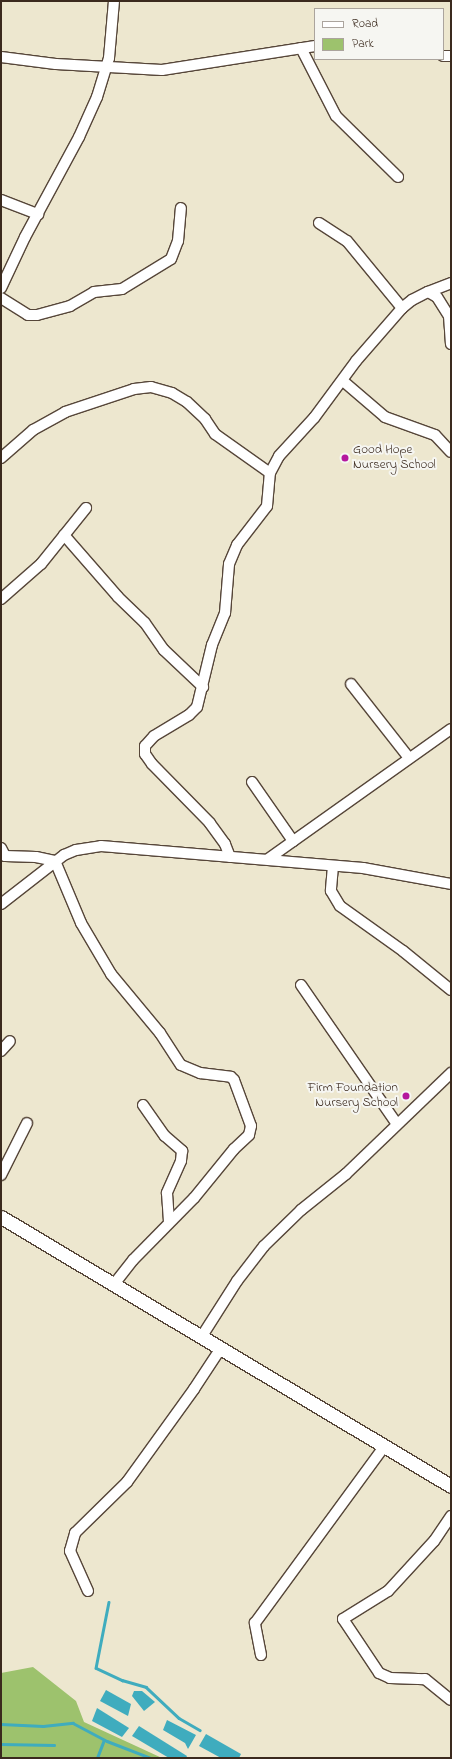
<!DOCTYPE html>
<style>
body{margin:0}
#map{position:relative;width:452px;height:1759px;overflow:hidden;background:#ede7cf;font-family:"Indie Flower",sans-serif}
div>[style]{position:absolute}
.green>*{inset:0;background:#9dc26d}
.water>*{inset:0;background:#3facbe}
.stream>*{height:2.5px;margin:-1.25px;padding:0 1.25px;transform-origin:1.25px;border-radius:1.25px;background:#3facbe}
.roads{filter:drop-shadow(1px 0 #564639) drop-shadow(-1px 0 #564639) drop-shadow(0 1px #564639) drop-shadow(0 -1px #564639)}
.minor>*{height:10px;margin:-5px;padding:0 5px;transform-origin:5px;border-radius:5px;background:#fff}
.tertiary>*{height:13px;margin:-6.5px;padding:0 6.5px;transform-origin:6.5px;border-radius:6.5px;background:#fff}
.dots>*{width:11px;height:11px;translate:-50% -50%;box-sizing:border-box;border:2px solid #f6f6f2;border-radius:50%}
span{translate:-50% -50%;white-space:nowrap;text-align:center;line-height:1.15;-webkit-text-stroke:4px #f6f6f2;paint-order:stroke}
.poi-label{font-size:13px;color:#3b2a1e}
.left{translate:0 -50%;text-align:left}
.right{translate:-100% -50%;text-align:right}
.frame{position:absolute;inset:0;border:2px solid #3b2a1e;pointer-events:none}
.legend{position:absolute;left:314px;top:8px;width:130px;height:52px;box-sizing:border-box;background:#f6f6f2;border:1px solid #aba49d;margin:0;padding:5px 7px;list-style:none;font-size:12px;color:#3b2a1e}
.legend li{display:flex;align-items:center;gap:8px;height:20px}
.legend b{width:20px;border:1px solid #aba49d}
</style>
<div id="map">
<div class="green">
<div style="clip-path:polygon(33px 1667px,76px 1701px,84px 1722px,162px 1758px,1px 1757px,1px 1673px)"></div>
</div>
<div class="water">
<div style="clip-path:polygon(106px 1690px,131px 1704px,128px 1716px,100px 1701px)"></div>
<div style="clip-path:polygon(134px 1691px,142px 1691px,155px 1702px,144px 1711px,132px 1696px)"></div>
<div style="clip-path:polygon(97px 1708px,129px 1728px,122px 1737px,92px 1721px)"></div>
<div style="clip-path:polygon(167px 1720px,196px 1735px,188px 1749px,185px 1743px,163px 1730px)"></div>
<div style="clip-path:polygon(139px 1726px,187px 1756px,186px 1758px,169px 1758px,132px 1736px)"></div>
<div style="clip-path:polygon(206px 1734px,241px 1754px,239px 1758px,221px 1758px,199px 1746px)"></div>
</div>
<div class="stream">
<div style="left:109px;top:1602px;width:67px;rotate:101.1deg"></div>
<div style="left:96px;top:1668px;width:29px;rotate:25deg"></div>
<div style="left:122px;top:1680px;width:25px;rotate:16deg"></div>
<div style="left:146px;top:1687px;width:45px;rotate:43.2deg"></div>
<div style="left:179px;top:1718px;width:24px;rotate:30deg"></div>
<div style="left:1px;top:1724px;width:42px;rotate:2.7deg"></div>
<div style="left:43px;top:1726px;width:30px;rotate:-6deg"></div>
<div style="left:73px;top:1723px;width:38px;rotate:28deg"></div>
<div style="left:107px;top:1741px;width:47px;rotate:21.1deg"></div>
<div style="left:1px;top:1744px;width:53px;rotate:1.1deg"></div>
<div style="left:97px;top:1758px;width:19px;rotate:-69deg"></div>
</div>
<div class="roads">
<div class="minor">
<div style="left:301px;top:48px;width:76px;rotate:62.8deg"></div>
<div style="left:336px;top:116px;width:87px;rotate:44.5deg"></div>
<div style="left:443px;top:56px;width:8px"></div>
<div style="left:1px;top:57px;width:55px;rotate:7.3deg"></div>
<div style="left:56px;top:64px;width:106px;rotate:3.2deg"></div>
<div style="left:162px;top:70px;width:155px;rotate:-8.9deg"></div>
<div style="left:1px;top:200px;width:40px;rotate:21deg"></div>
<div style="left:319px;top:223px;width:33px;rotate:33deg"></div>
<div style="left:347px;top:241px;width:87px;rotate:50.6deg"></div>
<div style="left:1px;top:288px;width:56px;rotate:-64.8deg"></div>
<div style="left:25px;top:237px;width:114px;rotate:-61.6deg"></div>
<div style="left:79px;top:137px;width:44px;rotate:-65.8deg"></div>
<div style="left:97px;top:97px;width:41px;rotate:-72.9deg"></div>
<div style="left:109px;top:58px;width:57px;rotate:-85deg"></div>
<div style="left:428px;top:292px;width:25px;rotate:-21deg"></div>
<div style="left:1px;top:298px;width:32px;rotate:32deg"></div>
<div style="left:28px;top:315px;width:9px"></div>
<div style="left:37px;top:315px;width:34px;rotate:-15deg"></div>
<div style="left:70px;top:306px;width:28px;rotate:-30deg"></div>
<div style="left:94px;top:292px;width:28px;rotate:-6deg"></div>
<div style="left:122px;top:289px;width:57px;rotate:-31.5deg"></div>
<div style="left:171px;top:259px;width:19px;rotate:-69deg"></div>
<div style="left:178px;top:241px;width:33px;rotate:-85deg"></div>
<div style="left:343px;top:381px;width:55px;rotate:40.6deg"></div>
<div style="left:385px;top:417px;width:53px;rotate:19.8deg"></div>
<div style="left:435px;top:435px;width:23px;rotate:47deg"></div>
<div style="left:1px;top:458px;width:43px;rotate:-41.2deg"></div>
<div style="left:33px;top:430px;width:37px;rotate:-29deg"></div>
<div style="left:65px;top:412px;width:73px;rotate:-18.4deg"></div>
<div style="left:134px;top:389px;width:17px;rotate:-7deg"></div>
<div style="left:151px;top:387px;width:22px;rotate:16deg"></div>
<div style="left:172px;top:393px;width:17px;rotate:31deg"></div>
<div style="left:187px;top:402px;width:25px;rotate:43deg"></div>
<div style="left:205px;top:419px;width:18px;rotate:56deg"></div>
<div style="left:215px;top:434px;width:67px;rotate:35.3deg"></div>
<div style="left:64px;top:535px;width:82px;rotate:48.9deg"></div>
<div style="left:118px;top:597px;width:37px;rotate:44deg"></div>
<div style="left:145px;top:623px;width:33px;rotate:55deg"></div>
<div style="left:164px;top:650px;width:54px;rotate:43.5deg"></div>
<div style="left:1px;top:599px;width:53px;rotate:-41.2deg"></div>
<div style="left:41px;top:564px;width:72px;rotate:-51.2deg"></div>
<div style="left:351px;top:684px;width:94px;rotate:51.9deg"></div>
<div style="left:252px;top:782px;width:72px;rotate:55.2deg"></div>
<div style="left:1px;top:848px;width:9px;rotate:63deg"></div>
<div style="left:5px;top:856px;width:31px;rotate:2deg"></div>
<div style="left:36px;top:857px;width:19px;rotate:12deg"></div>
<div style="left:55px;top:861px;width:67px;rotate:67.2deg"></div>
<div style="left:81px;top:923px;width:59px;rotate:59.5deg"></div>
<div style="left:111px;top:974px;width:77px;rotate:50.3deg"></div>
<div style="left:160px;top:1033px;width:38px;rotate:57deg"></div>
<div style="left:181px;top:1065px;width:21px;rotate:23deg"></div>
<div style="left:200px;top:1073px;width:31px;rotate:7deg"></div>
<div style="left:231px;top:1077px;width:4px;rotate:45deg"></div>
<div style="left:234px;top:1080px;width:49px;rotate:69.7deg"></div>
<div style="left:251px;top:1126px;width:9px;rotate:103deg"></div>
<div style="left:249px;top:1135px;width:21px;rotate:137deg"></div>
<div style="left:234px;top:1149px;width:63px;rotate:129.2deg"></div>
<div style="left:194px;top:1198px;width:87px;rotate:134.5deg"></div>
<div style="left:133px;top:1260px;width:31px;rotate:128deg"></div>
<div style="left:230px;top:857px;width:14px;rotate:-111deg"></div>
<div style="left:225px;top:844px;width:26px;rotate:-126deg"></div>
<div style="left:210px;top:823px;width:83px;rotate:-134.5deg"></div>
<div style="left:152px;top:764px;width:12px;rotate:-125deg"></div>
<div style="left:145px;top:754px;width:8px;rotate:-90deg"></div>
<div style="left:145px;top:746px;width:13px;rotate:-48deg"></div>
<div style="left:154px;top:736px;width:41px;rotate:-31deg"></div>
<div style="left:189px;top:715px;width:11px;rotate:-45deg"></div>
<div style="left:197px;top:707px;width:64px;rotate:-76.4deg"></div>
<div style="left:212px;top:645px;width:35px;rotate:-68deg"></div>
<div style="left:225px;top:613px;width:49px;rotate:-85.3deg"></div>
<div style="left:229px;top:564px;width:21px;rotate:-67deg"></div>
<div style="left:237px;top:545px;width:49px;rotate:-52.4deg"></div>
<div style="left:267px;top:506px;width:33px;rotate:-85deg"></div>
<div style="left:270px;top:473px;width:19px;rotate:-62deg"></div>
<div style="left:279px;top:456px;width:52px;rotate:-47.4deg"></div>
<div style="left:314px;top:418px;width:71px;rotate:-53.6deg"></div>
<div style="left:356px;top:361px;width:70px;rotate:-49deg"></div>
<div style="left:402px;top:308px;width:13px;rotate:-39deg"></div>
<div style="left:412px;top:300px;width:18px;rotate:-27deg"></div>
<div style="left:428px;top:292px;width:10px;rotate:29deg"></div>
<div style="left:437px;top:297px;width:22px;rotate:58deg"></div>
<div style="left:449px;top:316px;width:28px;rotate:86deg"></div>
<div style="left:268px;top:859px;width:224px;rotate:-35.4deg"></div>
<div style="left:333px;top:866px;width:25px;rotate:95deg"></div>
<div style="left:331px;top:891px;width:17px;rotate:59deg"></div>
<div style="left:340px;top:906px;width:77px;rotate:35.5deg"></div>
<div style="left:403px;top:951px;width:62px;rotate:39.1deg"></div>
<div style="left:1px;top:904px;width:80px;rotate:-37.9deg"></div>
<div style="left:64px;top:855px;width:13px;rotate:-23deg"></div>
<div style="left:76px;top:850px;width:25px;rotate:-9deg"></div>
<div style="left:101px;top:846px;width:263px;rotate:4.8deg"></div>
<div style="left:363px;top:868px;width:89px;rotate:10.3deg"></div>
<div style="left:301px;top:985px;width:169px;rotate:55.4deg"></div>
<div style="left:1px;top:1051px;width:13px;rotate:-48deg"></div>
<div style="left:143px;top:1105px;width:38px;rotate:55deg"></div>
<div style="left:165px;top:1136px;width:23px;rotate:41deg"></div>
<div style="left:182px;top:1151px;width:10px;rotate:96deg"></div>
<div style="left:181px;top:1161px;width:35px;rotate:114deg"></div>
<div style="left:167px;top:1193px;width:29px;rotate:86deg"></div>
<div style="left:1px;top:1175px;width:58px;rotate:-63.4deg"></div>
<div style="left:202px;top:1336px;width:65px;rotate:-57.5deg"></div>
<div style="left:237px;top:1281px;width:44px;rotate:-52.4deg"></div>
<div style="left:264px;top:1246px;width:52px;rotate:-44.2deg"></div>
<div style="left:301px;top:1210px;width:58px;rotate:-38.7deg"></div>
<div style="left:346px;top:1174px;width:146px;rotate:-43.9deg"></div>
<div style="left:451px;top:1516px;width:30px;rotate:124deg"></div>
<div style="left:434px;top:1541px;width:68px;rotate:132.6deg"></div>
<div style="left:388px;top:1591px;width:53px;rotate:148.1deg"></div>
<div style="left:343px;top:1619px;width:65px;rotate:56.3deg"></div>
<div style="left:379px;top:1673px;width:12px;rotate:24deg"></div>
<div style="left:390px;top:1678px;width:35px;rotate:2deg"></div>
<div style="left:425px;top:1679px;width:33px;rotate:39deg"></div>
<div style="left:88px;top:1591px;width:44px;rotate:-114.2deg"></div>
<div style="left:70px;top:1551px;width:19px;rotate:-74deg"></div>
<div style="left:75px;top:1533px;width:73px;rotate:-44.4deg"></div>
<div style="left:127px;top:1482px;width:115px;rotate:-54.2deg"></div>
<div style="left:194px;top:1389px;width:49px;rotate:-56.6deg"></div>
<div style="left:261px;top:1655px;width:33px;rotate:-101deg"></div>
<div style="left:255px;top:1623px;width:218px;rotate:-53.8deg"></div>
</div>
<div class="tertiary">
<div style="left:1px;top:1217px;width:524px;rotate:30.87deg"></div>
</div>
</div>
<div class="dots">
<div style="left:345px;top:458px;background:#b5179e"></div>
<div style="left:406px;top:1096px;background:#b5179e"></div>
</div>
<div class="poi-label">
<span class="left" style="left:353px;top:458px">Good Hope<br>Nursery School</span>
<span class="right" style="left:398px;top:1096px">Firm Foundation<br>Nursery School</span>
</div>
<div class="frame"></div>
<ul class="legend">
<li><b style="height:5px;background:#fff"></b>Road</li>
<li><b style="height:11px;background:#9dc26d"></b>Park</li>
</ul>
</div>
